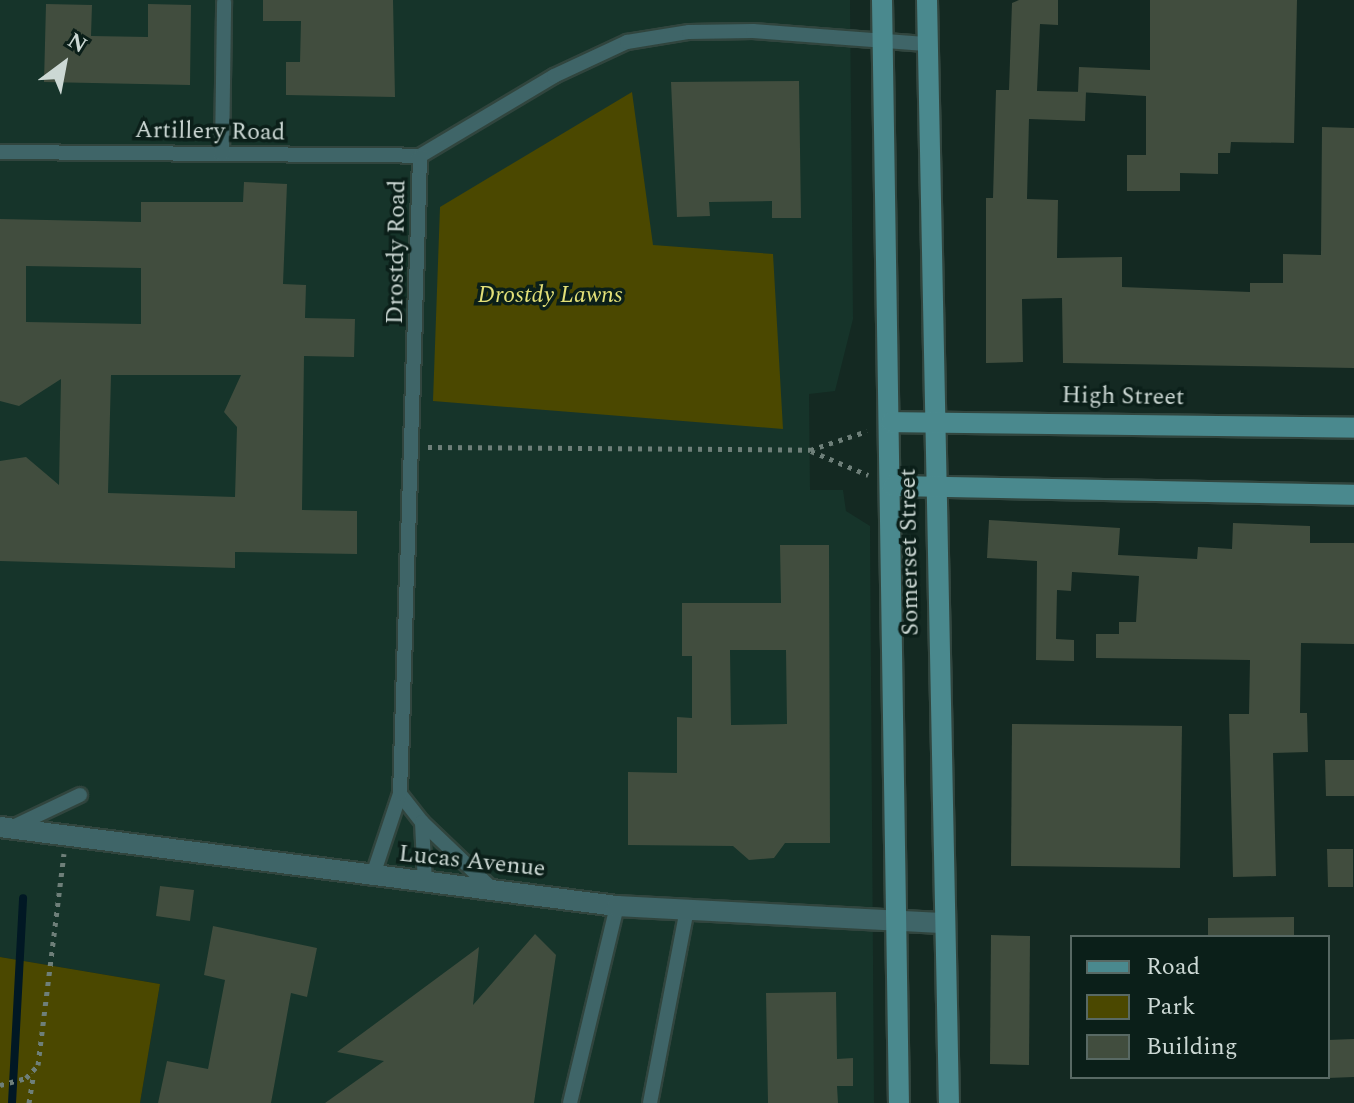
<!DOCTYPE html>
<style>
body{margin:0}
#map{position:relative;width:1354px;height:1103px;overflow:hidden;background:#142922;font-family:Spectral,serif}
div>[style]{position:absolute}
.built>*{inset:0;background:#16342a}
.green>*{inset:0;background:#4b4800}
.stream>*{height:8px;margin:-4px;padding:0 4px;transform-origin:4px;border-radius:4px;background:#011824}
.building>*{inset:0;background:#414d3e}
.path>*{height:5px;margin-top:-2.5px;transform-origin:0;background:repeating-linear-gradient(90deg,#6e7f79 0 4px,transparent 0 10px)}
.roads{filter:drop-shadow(2px 0 #31453e) drop-shadow(-2px 0 #31453e) drop-shadow(0 2px #31453e) drop-shadow(0 -2px #31453e)}
.lane>*{height:14px;margin:-7px;padding:0 7px;transform-origin:7px;border-radius:7px;background:#3f6568}
.street>*{height:20px;margin:-10px;padding:0 10px;transform-origin:10px;border-radius:10px;background:#3f6568}
.secondary>*{height:20px;margin:-10px;padding:0 10px;transform-origin:10px;border-radius:10px;background:#4a898e}
span{translate:-50% -50%;white-space:nowrap;text-align:center;line-height:1.15;-webkit-text-stroke:7px #0b1f19;paint-order:stroke}
.street-label{font-size:24px;color:#ccd8d4}
.park-label{font-size:24px;color:#e3e078;font-style:italic}
.legend{position:absolute;left:1070px;top:935px;width:260px;height:144px;box-sizing:border-box;background:#0b1f19;border:2px solid #586964;margin:0;padding:10px 14px;list-style:none;font-size:24px;color:#ccd8d4}
.legend li{display:flex;align-items:center;gap:16px;height:40px}
.legend b{width:40px;border:2px solid #586964}
.north{position:absolute;left:24px;top:24px;width:80px;height:80px;-webkit-text-stroke:6px #0b1f19;paint-order:stroke;rotate:32deg;font-size:22px;font-weight:700;line-height:32px;text-align:center;color:#ccd8d4}
.north::after{content:'';display:block;margin:auto;width:28px;height:36px;background:#ccd8d4;clip-path:polygon(50% 0,100% 100%,50% 72%,0 100%)}
</style>
<div id="map">
<div class="built">
<div style="clip-path:polygon(0 0,850px 0,853px 319px,835px 391px,809px 394px,810px 490px,843px 490px,846px 511px,870px 526px,874px 1103px,140px 1103px,160px 984px,0 957px)"></div>
</div>
<div class="green">
<div style="clip-path:polygon(632px 92px,653px 245px,773px 254px,783px 429px,433px 401px,440px 207px)"></div>
<div style="clip-path:polygon(0 957px,160px 984px,140px 1103px,0 1103px)"></div>
</div>
<div class="stream">
<div style="left:12px;top:1103px;width:205px;rotate:-86.9deg"></div>
</div>
<div class="building">
<div style="clip-path:polygon(263px 0,393px 0,395px 97px,286px 95px,286px 62px,300px 62px,301px 21px,263px 21px)"></div>
<div style="clip-path:polygon(1019px 0,1058px 0,1058px 25px,1040px 24px,1037px 91px,1086px 92px,1085px 121px,1029px 119px,1027px 199px,1058px 200px,1057px 258px,1122px 257px,1122px 287px,1250px 292px,1250px 283px,1283px 283px,1283px 254px,1321px 255px,1322px 127px,1354px 128px,1354px 368px,1063px 363px,1062px 298px,1022px 299px,1023px 362px,986px 363px,986px 198px,993px 198px,996px 90px,1009px 90px,1012px 3px)"></div>
<div style="clip-path:polygon(1150px 0,1297px 0,1294px 143px,1231px 142px,1230px 153px,1218px 153px,1218px 174px,1180px 173px,1180px 191px,1127px 191px,1127px 155px,1146px 155px,1146px 96px,1078px 92px,1079px 67px,1150px 70px)"></div>
<div style="clip-path:polygon(46px 4px,92px 5px,91px 36px,148px 37px,148px 4px,191px 5px,190px 85px,44px 82px)"></div>
<div style="clip-path:polygon(799px 81px,801px 218px,772px 218px,772px 201px,709px 202px,710px 216px,677px 217px,671px 82px)"></div>
<div style="clip-path:polygon(evenodd,244px 182px,287px 184px,283px 284px,306px 285px,305px 318px,355px 319px,354px 357px,304px 356px,302px 510px,357px 511px,357px 554px,235px 552px,235px 568px,0 561px,0 461px,26px 457px,59px 485px,61px 379px,19px 406px,0 401px,0 219px,141px 222px,141px 202px,243px 202px,244px 182px,26px 266px,141px 268px,141px 324px,26px 322px,26px 266px,244px 182px,111px 375px,241px 375px,224px 412px,237px 427px,235px 497px,108px 493px,111px 375px)"></div>
<div style="clip-path:polygon(989px 520px,1120px 528px,1118px 555px,1197px 559px,1198px 547px,1232px 549px,1233px 523px,1310px 526px,1310px 543px,1354px 543px,1354px 644px,1301px 643px,1300px 713px,1307px 713px,1308px 752px,1273px 753px,1276px 876px,1233px 877px,1229px 714px,1249px 714px,1250px 660px,1096px 658px,1096px 634px,1119px 634px,1119px 622px,1136px 622px,1139px 576px,1072px 572px,1071px 591px,1057px 590px,1056px 639px,1074px 640px,1074px 661px,1036px 660px,1037px 561px,987px 558px)"></div>
<div style="clip-path:polygon(evenodd,780px 545px,829px 545px,830px 843px,785px 843px,774px 858px,749px 860px,733px 846px,628px 845px,628px 772px,677px 773px,677px 717px,692px 718px,692px 656px,682px 656px,682px 603px,781px 603px,780px 545px,730px 650px,786px 650px,787px 724px,731px 725px,730px 650px)"></div>
<div style="clip-path:polygon(1012px 724px,1182px 726px,1180px 868px,1011px 866px)"></div>
<div style="clip-path:polygon(1325px 760px,1354px 760px,1354px 796px,1326px 796px)"></div>
<div style="clip-path:polygon(1327px 849px,1353px 849px,1353px 887px,1328px 887px)"></div>
<div style="clip-path:polygon(160px 886px,194px 890px,190px 921px,156px 916px)"></div>
<div style="clip-path:polygon(1294px 917px,1294px 937px,1208px 937px,1208px 918px)"></div>
<div style="clip-path:polygon(213px 926px,317px 948px,307px 997px,291px 993px,271px 1103px,158px 1103px,167px 1061px,208px 1069px,225px 980px,204px 975px)"></div>
<div style="clip-path:polygon(535px 934px,556px 955px,534px 1103px,325px 1103px,384px 1061px,337px 1052px,479px 947px,473px 1005px)"></div>
<div style="clip-path:polygon(991px 935px,1030px 936px,1029px 1065px,990px 1064px)"></div>
<div style="clip-path:polygon(836px 992px,837px 1059px,853px 1058px,853px 1086px,837px 1086px,838px 1103px,768px 1103px,766px 993px)"></div>
<div style="clip-path:polygon(1354px 1039px,1354px 1077px,1328px 1078px,1328px 1040px)"></div>
</div>
<div class="path">
<div style="left:428px;top:447px;width:382px;rotate:0.4deg"></div>
<div style="left:810px;top:450px;width:60px;rotate:-18.4deg"></div>
<div style="left:811px;top:451px;width:62px;rotate:22.8deg"></div>
<div style="left:0;top:1085px;width:27px;rotate:-15deg"></div>
<div style="left:26px;top:1078px;width:18px;rotate:-47deg"></div>
<div style="left:38px;top:1065px;width:213px;rotate:-83deg"></div>
<div style="left:29px;top:1103px;width:30px;rotate:-81deg"></div>
</div>
<div class="roads">
<div class="lane">
<div style="left:0;top:152px;width:420px;rotate:0.5deg"></div>
<div style="left:222px;top:154px;width:152px;rotate:-89.2deg"></div>
<div style="left:420px;top:156px;width:156px;rotate:-30.8deg"></div>
<div style="left:554px;top:76px;width:81px;rotate:-25deg"></div>
<div style="left:627px;top:42px;width:63px;rotate:-9.2deg"></div>
<div style="left:689px;top:32px;width:64px;rotate:-0.9deg"></div>
<div style="left:753px;top:31px;width:173px;rotate:4.3deg"></div>
<div style="left:400px;top:794px;width:36px;rotate:52deg"></div>
<div style="left:422px;top:822px;width:61px;rotate:87.2deg"></div>
<div style="left:422px;top:822px;width:97px;rotate:43.7deg"></div>
<div style="left:15px;top:826px;width:72px;rotate:-25.5deg"></div>
<div style="left:372px;top:878px;width:89px;rotate:-71.6deg"></div>
<div style="left:400px;top:794px;width:638px;rotate:-88.2deg"></div>
<div style="left:570px;top:1103px;width:203px;rotate:-76.6deg"></div>
<div style="left:650px;top:1103px;width:197px;rotate:-79.2deg"></div>
</div>
<div class="street">
<div style="left:0;top:827px;width:622px;rotate:7.3deg"></div>
<div style="left:617px;top:906px;width:324px;rotate:3deg"></div>
</div>
<div class="secondary">
<div style="left:882px;top:0;width:1103px;rotate:89.12deg"></div>
<div style="left:927px;top:0;width:1103px;rotate:88.86deg"></div>
<div style="left:891px;top:422px;width:463px;rotate:0.7deg"></div>
<div style="left:893px;top:486px;width:461px;rotate:1.1deg"></div>
</div>
</div>
<div class="street-label">
<span style="left:210px;top:132px;rotate:1deg">Artillery Road</span>
<span style="left:397px;top:252px;rotate:-89deg">Drostdy Road</span>
<span style="left:1123px;top:397px;rotate:1deg">High Street</span>
<span style="left:910px;top:552px;rotate:-91deg">Somerset Street</span>
<span style="left:472px;top:862px;rotate:6deg">Lucas Avenue</span>
</div>
<div class="park-label">
<span style="left:550px;top:296px">Drostdy Lawns</span>
</div>
<ul class="legend">
<li><b style="height:10px;background:#4a898e"></b>Road</li>
<li><b style="height:22px;background:#4b4800"></b>Park</li>
<li><b style="height:22px;background:#414d3e"></b>Building</li>
</ul>
<div class="north">N</div>
</div>
